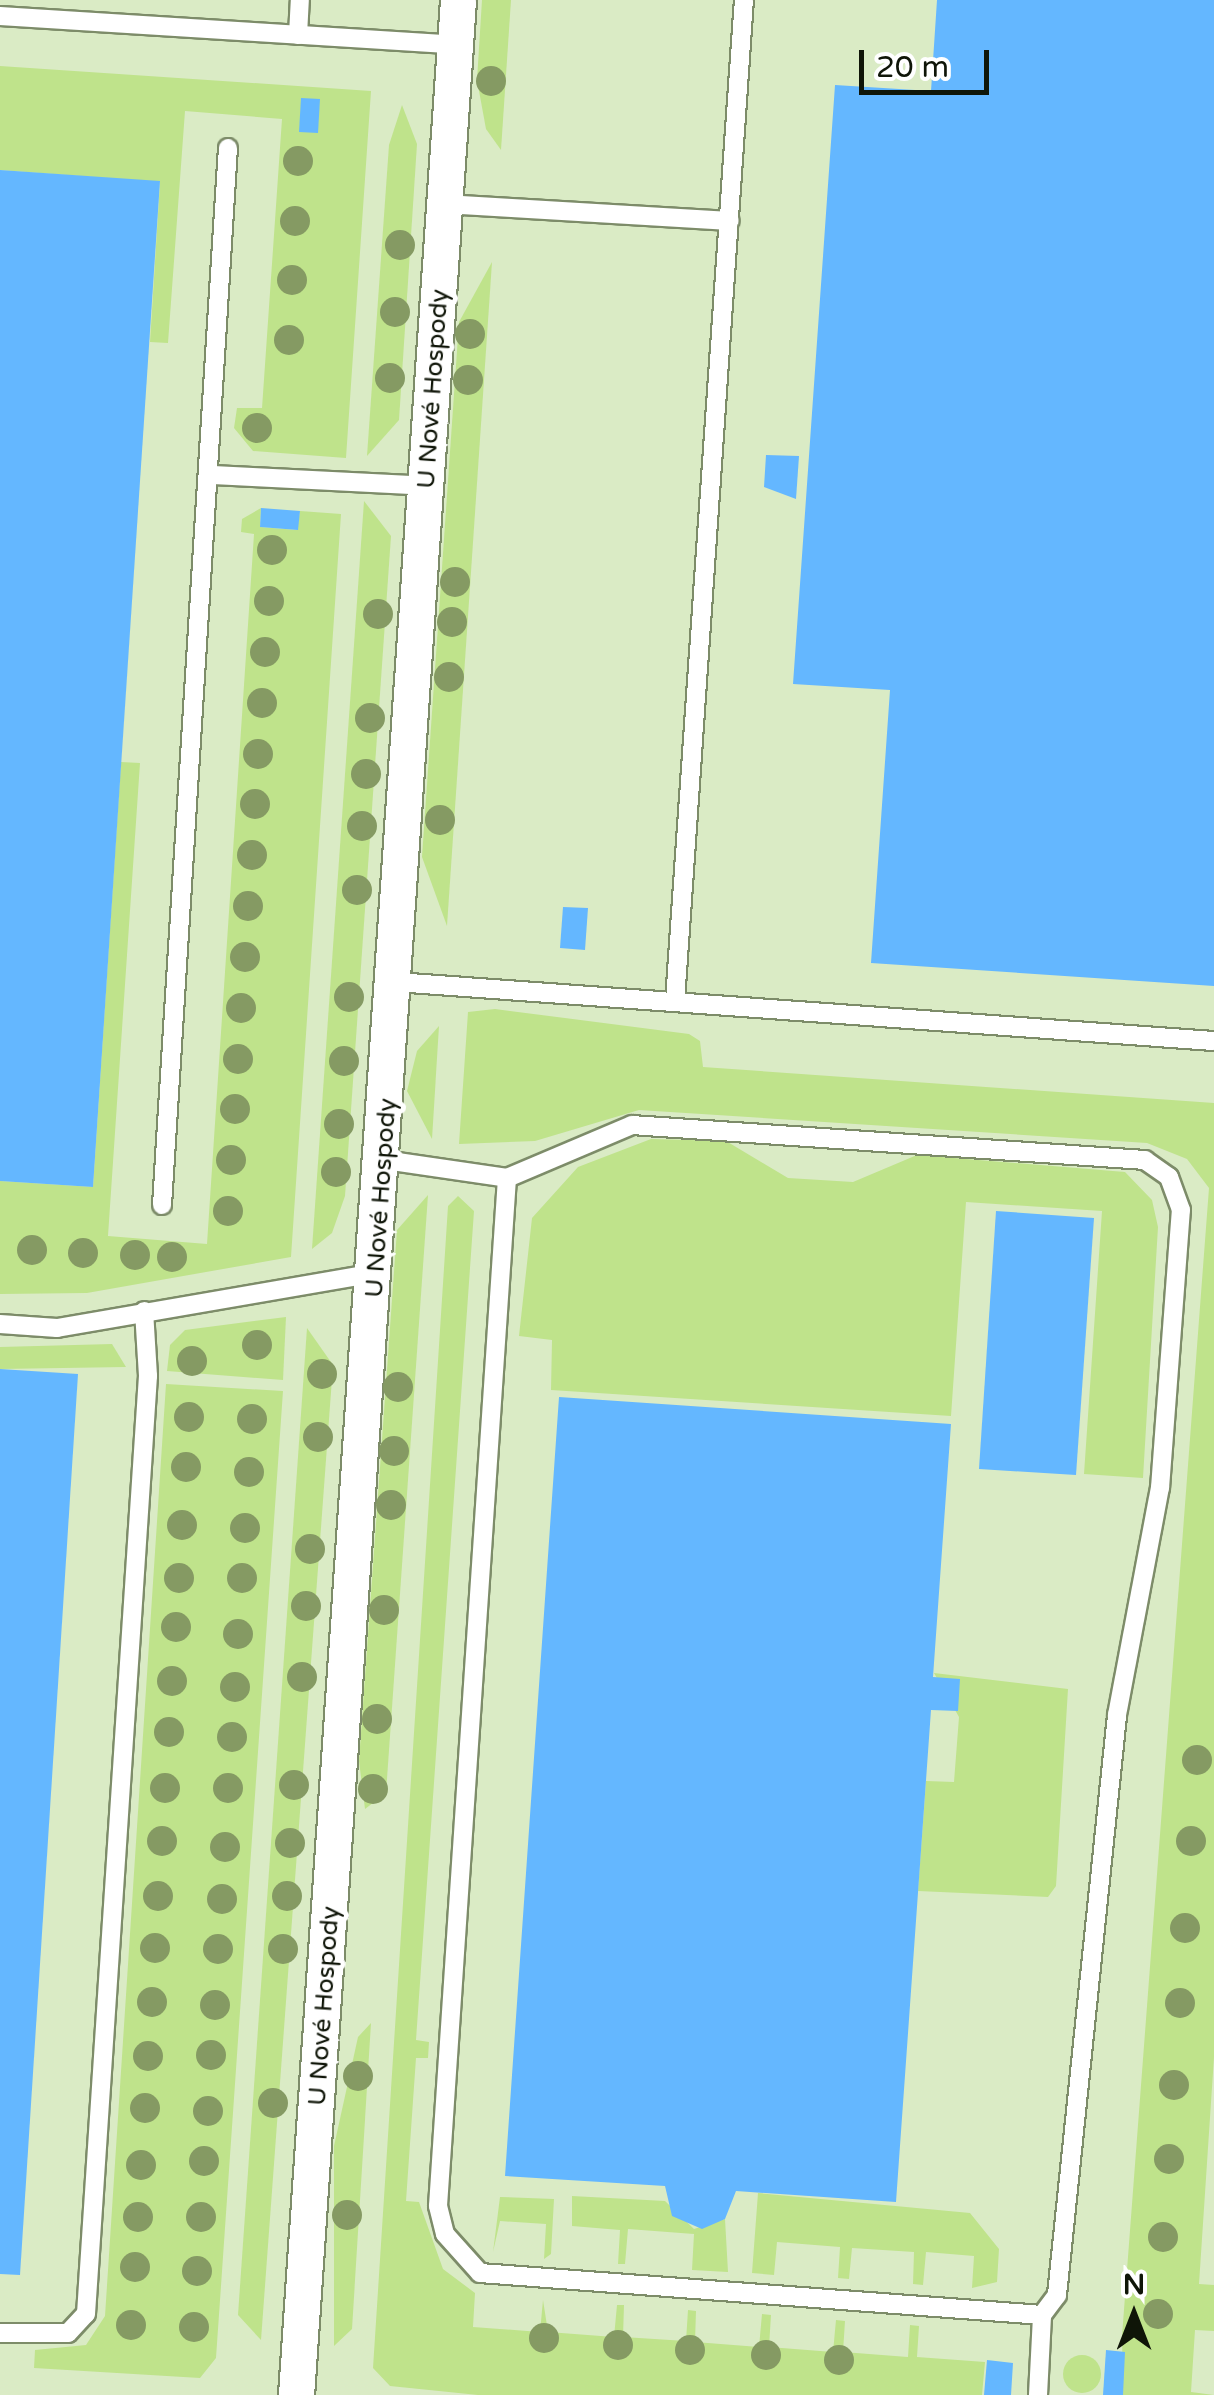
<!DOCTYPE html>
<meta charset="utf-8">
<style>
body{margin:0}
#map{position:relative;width:1214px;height:2395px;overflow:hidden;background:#daebc5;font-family:"Varela Round",sans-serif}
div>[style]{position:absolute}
.green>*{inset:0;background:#bfe38b}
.round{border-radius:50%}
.building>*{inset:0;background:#64b7ff}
.roads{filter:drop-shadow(2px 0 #7d8c69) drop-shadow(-2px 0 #7d8c69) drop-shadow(0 2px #7d8c69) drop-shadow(0 -2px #7d8c69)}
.lane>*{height:18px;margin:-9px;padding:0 9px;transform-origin:9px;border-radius:9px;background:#fff}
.street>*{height:35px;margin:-17.5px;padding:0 17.5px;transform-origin:17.5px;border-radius:17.5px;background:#fff}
.trees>*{width:30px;height:30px;margin:-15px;border-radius:50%;background:#859a63}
span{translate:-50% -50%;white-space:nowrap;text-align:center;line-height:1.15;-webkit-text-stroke:10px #fff;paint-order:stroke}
.street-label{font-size:25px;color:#0f1508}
.north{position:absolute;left:1084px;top:2265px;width:100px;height:100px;-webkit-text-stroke:8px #fff;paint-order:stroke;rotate:0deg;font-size:28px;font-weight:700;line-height:40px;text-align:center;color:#0f1508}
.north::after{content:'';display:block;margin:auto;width:35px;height:45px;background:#0f1508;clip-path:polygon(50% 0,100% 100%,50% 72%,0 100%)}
.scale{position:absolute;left:859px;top:50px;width:130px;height:45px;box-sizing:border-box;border:5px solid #0f1508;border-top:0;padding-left:12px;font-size:30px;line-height:35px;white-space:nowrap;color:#0f1508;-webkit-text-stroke:8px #fff;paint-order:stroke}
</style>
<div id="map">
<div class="green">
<div style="clip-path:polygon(482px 0,511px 0,501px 150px,486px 129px,477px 80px)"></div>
<div style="clip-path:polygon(0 66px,371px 91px,346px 458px,253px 451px,234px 428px,237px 408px,262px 408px,282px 119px,185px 111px,168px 343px,150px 342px,160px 182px,0 170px)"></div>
<div style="clip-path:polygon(402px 105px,417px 144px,399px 420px,367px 456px,389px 145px)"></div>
<div style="clip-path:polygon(492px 262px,447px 926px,422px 857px,459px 322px)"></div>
<div style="clip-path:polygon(364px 501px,391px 536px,345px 1196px,332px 1233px,312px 1249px)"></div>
<div style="clip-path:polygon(261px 508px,260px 527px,297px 530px,300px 511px,341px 514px,291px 1257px,87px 1293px,0 1294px,0 1181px,93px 1187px,121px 762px,140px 763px,108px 1236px,207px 1244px,254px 534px,241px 532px,242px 519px)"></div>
<div style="clip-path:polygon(495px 1009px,689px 1034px,700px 1041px,703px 1067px,1214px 1103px,1214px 2057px,1199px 2284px,1214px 2285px,1214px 2331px,1195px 2330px,1191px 2392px,1214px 2395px,1123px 2395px,1122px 2336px,1209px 1188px,1187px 1159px,1147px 1143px,639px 1110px,535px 1141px,459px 1144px,468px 1012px)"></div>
<div style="clip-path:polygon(439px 1026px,432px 1139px,407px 1091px,417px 1051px)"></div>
<div style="clip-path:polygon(651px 1139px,726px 1141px,788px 1178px,853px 1182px,917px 1155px,1125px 1172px,1152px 1200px,1158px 1227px,1143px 1478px,1084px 1474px,1102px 1211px,966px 1202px,951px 1416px,551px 1390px,552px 1340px,519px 1336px,532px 1218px,578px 1167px)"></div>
<div style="clip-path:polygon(428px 1195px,386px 1793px,365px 1809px,359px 1761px,397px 1230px)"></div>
<div style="clip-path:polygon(458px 1196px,474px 1211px,416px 2040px,429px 2042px,428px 2058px,416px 2058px,406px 2201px,419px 2202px,443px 2269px,475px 2293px,473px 2327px,540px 2332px,543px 2300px,548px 2332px,614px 2337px,617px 2305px,624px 2305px,623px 2337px,686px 2341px,688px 2310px,696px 2311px,695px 2342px,759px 2347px,762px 2314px,771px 2315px,769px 2347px,833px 2352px,836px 2320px,845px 2321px,843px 2352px,908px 2357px,910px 2325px,919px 2326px,917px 2357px,985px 2362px,982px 2395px,478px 2395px,390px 2386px,373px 2368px,448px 1206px)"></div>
<div style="clip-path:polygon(286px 1317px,283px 1380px,167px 1371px,170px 1345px,185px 1330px)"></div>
<div style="clip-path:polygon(307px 1328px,333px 1365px,261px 2340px,238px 2315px)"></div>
<div style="clip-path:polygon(112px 1344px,126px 1367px,0 1369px,0 1347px)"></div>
<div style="clip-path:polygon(166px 1384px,283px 1391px,216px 2358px,200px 2378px,34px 2368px,35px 2350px,86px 2345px,105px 2316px)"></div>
<div style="clip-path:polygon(934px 1673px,1068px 1689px,1056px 1886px,1048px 1897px,918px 1891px,926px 1781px,954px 1782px,959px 1717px)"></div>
<div style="clip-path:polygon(371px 2023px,352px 2329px,334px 2346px,334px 2146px,358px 2037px)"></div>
<div style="clip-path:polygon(758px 2193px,970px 2213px,999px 2249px,997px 2282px,972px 2288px,974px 2256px,926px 2252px,923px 2285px,913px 2284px,914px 2252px,852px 2248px,849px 2279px,838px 2278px,840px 2247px,777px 2242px,774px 2275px,752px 2273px)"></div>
<div style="clip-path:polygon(572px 2196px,665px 2201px,694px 2229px,725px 2219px,728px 2272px,692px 2270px,694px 2234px,628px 2229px,625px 2264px,618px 2264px,620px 2230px,572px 2226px)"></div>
<div style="clip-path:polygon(500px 2197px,554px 2199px,551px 2254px,544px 2259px,546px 2224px,500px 2221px,493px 2252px)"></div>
<div class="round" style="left:1063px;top:2355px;width:38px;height:38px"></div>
</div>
<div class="building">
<div style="clip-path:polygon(937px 0,1214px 0,1214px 986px,871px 963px,890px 690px,793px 684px,835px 85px,931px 91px)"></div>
<div style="clip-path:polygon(301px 98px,320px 99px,318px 133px,299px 132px)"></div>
<div style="clip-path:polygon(0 170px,160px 181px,93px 1187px,0 1181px)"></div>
<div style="clip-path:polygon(766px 455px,799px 456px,796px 499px,764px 487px)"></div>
<div style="clip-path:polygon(261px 508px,300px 511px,298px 530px,260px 527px)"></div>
<div style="clip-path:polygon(563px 907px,588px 908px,585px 950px,560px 948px)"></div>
<div style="clip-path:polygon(996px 1211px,1094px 1218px,1076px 1475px,979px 1469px)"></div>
<div style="clip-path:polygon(0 1369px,78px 1374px,20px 2275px,0 2274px)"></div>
<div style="clip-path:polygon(559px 1397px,951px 1424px,933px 1677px,960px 1679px,958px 1711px,931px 1710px,896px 2202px,736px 2191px,725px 2219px,702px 2229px,672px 2216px,665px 2186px,505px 2176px)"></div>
<div style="clip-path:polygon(1106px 2350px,1125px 2352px,1123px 2395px,1103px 2395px)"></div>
<div style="clip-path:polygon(987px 2360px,1013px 2363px,1011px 2395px,984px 2395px)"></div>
</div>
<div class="roads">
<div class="lane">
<div style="left:0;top:16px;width:456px;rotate:3.6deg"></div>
<div style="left:298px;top:35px;width:35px;rotate:-87deg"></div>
<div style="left:445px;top:204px;width:285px;rotate:3.4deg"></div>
<div style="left:212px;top:475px;width:215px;rotate:2.9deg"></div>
<div style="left:396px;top:982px;width:820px;rotate:4.13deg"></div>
<div style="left:675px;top:1001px;width:1003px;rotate:-86.06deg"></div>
<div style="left:384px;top:1160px;width:124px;rotate:8.3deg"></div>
<div style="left:162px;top:1205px;width:1059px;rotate:-86.43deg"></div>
<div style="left:0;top:1324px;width:57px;rotate:4deg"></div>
<div style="left:57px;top:1328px;width:324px;rotate:-9.8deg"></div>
<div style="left:0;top:2333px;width:68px"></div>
<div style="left:68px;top:2333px;width:26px;rotate:-47deg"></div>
<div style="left:86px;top:2314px;width:940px;rotate:-86.22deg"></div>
<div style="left:148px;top:1376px;width:65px;rotate:-93.5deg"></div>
<div style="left:1038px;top:2395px;width:80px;rotate:-87.1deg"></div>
<div style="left:1042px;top:2315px;width:25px;rotate:-53deg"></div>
<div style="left:1057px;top:2295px;width:583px;rotate:-84.09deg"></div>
<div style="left:1117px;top:1715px;width:231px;rotate:-79.3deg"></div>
<div style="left:1160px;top:1488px;width:279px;rotate:-85.7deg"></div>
<div style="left:1181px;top:1210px;width:35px;rotate:-110deg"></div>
<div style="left:1169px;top:1177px;width:29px;rotate:-145deg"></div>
<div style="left:1145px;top:1160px;width:514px;rotate:-176.1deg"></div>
<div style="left:632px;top:1125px;width:136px;rotate:157deg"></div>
<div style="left:507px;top:1178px;width:1030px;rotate:93.84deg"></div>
<div style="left:438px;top:2206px;width:29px;rotate:76deg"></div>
<div style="left:445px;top:2234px;width:52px;rotate:48.1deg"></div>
<div style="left:480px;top:2273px;width:564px;rotate:4.27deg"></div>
</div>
<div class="street">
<div style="left:296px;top:2395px;width:2400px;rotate:-86.13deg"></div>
</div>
</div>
<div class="trees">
<div style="left:491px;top:81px"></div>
<div style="left:298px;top:161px"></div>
<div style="left:295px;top:221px"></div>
<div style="left:400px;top:245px"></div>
<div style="left:292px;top:280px"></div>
<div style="left:395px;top:312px"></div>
<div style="left:470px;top:334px"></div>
<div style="left:289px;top:340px"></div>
<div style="left:390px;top:378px"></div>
<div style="left:468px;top:380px"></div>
<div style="left:257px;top:428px"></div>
<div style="left:272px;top:550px"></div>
<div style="left:455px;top:582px"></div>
<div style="left:269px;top:601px"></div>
<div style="left:378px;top:614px"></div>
<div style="left:452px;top:622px"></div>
<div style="left:265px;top:652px"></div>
<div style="left:449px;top:677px"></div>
<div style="left:262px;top:703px"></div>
<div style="left:370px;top:718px"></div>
<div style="left:258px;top:754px"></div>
<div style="left:366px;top:774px"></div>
<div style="left:255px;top:804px"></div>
<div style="left:440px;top:820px"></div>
<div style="left:362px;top:826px"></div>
<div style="left:252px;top:855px"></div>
<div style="left:357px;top:890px"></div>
<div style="left:248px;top:906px"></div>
<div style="left:245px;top:957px"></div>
<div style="left:349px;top:997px"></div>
<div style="left:241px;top:1008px"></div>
<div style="left:238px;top:1059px"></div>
<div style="left:344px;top:1061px"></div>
<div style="left:235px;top:1109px"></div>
<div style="left:339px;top:1124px"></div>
<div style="left:231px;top:1160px"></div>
<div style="left:336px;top:1172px"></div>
<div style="left:228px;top:1211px"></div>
<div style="left:32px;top:1250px"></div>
<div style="left:83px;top:1253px"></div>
<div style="left:135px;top:1255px"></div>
<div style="left:172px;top:1257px"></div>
<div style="left:257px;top:1345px"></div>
<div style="left:192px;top:1361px"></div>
<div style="left:322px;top:1374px"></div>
<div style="left:398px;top:1387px"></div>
<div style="left:189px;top:1417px"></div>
<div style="left:252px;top:1419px"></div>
<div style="left:318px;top:1437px"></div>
<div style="left:394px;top:1451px"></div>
<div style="left:186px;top:1467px"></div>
<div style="left:249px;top:1472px"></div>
<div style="left:391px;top:1505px"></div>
<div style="left:182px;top:1525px"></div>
<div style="left:245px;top:1528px"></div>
<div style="left:310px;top:1549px"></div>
<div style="left:179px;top:1578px"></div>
<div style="left:242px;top:1578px"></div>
<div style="left:306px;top:1606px"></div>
<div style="left:384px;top:1610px"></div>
<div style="left:176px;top:1627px"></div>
<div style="left:238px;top:1634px"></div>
<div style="left:302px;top:1677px"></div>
<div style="left:172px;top:1681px"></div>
<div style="left:235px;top:1687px"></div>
<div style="left:377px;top:1719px"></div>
<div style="left:169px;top:1732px"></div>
<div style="left:232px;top:1737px"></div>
<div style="left:1197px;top:1760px"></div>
<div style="left:294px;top:1785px"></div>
<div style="left:165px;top:1788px"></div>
<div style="left:228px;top:1788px"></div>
<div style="left:373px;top:1789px"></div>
<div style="left:162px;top:1841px"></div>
<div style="left:1191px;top:1841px"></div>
<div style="left:290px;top:1843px"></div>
<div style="left:225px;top:1847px"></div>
<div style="left:158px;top:1896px"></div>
<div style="left:287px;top:1896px"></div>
<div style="left:222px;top:1899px"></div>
<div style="left:1185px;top:1928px"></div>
<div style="left:155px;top:1948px"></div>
<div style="left:218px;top:1949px"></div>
<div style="left:283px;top:1949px"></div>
<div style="left:152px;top:2002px"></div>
<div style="left:1180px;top:2003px"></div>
<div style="left:215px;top:2005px"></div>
<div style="left:211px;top:2055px"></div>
<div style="left:148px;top:2056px"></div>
<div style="left:358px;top:2076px"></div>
<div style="left:1174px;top:2085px"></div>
<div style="left:273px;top:2103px"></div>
<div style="left:145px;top:2108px"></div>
<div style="left:208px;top:2111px"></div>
<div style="left:1169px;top:2159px"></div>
<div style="left:204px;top:2161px"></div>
<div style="left:141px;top:2165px"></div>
<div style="left:347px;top:2215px"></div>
<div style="left:138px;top:2217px"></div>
<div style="left:201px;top:2217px"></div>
<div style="left:1163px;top:2237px"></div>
<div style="left:135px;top:2267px"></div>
<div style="left:197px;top:2271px"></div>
<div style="left:1158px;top:2314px"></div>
<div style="left:131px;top:2325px"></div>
<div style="left:194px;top:2327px"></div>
<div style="left:544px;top:2338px"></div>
<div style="left:618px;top:2345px"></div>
<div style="left:690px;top:2350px"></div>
<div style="left:766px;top:2355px"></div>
<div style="left:839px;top:2360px"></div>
</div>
<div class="street-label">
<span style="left:433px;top:389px;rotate:-86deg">U Nové Hospody</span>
<span style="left:381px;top:1198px;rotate:-86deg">U Nové Hospody</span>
<span style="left:324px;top:2006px;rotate:-86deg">U Nové Hospody</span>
</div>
<div class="north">N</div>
<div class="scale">20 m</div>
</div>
